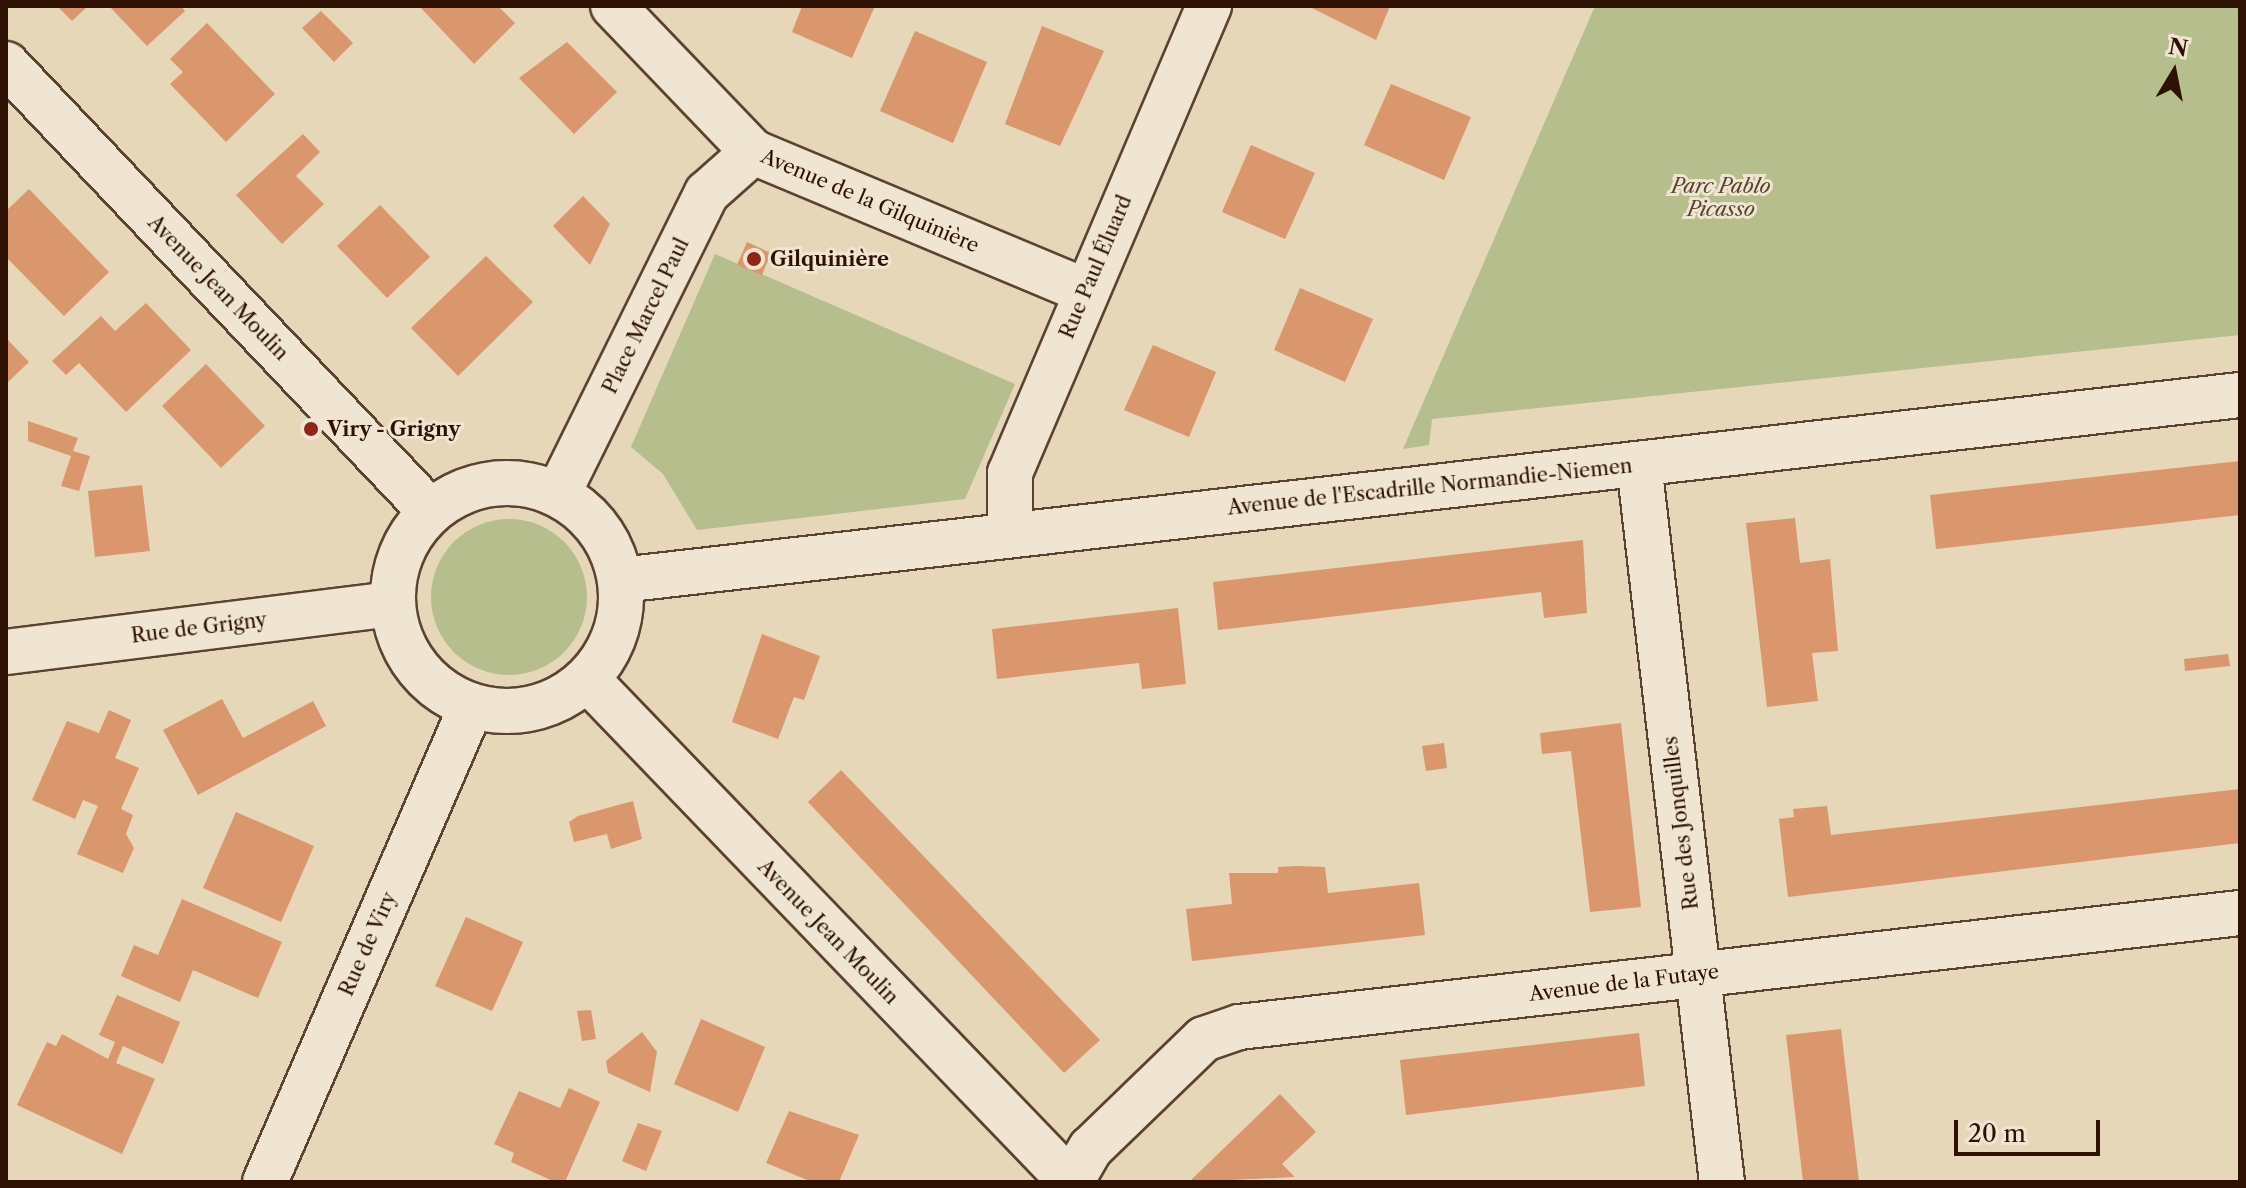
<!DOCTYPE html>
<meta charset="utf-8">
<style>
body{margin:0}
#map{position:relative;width:2246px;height:1188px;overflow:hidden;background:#e6d7b9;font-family:"Libre Caslon Text",serif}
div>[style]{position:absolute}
.green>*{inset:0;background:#b6be8e}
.round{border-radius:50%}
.building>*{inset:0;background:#da966d}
.roads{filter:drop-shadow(2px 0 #5c4230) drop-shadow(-2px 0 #5c4230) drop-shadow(0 2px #5c4230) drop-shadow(0 -2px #5c4230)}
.minor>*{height:44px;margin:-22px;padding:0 22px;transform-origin:22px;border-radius:22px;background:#efe5d2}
.minor>.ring{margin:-22px;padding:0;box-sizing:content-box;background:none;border:44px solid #efe5d2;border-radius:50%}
.dots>*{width:22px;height:22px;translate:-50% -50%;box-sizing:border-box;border:4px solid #efe5d2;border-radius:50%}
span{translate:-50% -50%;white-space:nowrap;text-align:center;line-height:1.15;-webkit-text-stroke:6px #efe5d2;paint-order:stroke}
.park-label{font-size:20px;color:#57452d;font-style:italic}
.street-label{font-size:20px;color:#2e1103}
.poi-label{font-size:20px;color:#2e1103;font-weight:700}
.left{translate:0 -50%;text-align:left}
.frame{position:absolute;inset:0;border:8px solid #2e1103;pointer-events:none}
.north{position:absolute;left:2134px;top:32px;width:80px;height:80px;-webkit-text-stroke:6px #efe5d2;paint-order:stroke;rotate:10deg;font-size:22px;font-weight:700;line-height:32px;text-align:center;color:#2e1103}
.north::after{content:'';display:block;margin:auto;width:28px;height:36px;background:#2e1103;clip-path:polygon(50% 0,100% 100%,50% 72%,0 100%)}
.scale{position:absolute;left:1954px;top:1120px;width:146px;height:36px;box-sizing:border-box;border:4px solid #2e1103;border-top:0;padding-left:10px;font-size:24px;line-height:28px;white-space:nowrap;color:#2e1103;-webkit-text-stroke:6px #efe5d2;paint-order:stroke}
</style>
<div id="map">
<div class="green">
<div style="clip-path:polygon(1595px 6px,2240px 6px,2240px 335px,1432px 419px,1429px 445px,1403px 449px)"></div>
<div style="clip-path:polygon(715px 254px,1015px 384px,965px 499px,697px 530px,663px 474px,631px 447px)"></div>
<div class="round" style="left:431px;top:519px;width:156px;height:156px"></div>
</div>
<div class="building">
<div style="clip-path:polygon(57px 6px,88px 6px,72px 21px)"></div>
<div style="clip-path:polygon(109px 6px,181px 6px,185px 11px,147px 46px)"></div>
<div style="clip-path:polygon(419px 6px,498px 6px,515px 23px,474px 64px)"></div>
<div style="clip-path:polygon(802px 6px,875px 6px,852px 58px,792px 32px)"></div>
<div style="clip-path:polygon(1308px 6px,1390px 6px,1376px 40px)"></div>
<div style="clip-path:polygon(321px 11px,353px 43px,334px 62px,302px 28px)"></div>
<div style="clip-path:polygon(207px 23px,275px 94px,226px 142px,170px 84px,183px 72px,170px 59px)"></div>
<div style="clip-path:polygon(1042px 26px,1104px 51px,1060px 146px,1005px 124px)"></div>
<div style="clip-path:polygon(915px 31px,987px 62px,953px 143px,880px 111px)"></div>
<div style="clip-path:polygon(567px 42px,617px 92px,574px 134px,519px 78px)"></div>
<div style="clip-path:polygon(1391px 84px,1471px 117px,1444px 180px,1364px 145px)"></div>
<div style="clip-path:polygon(303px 134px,320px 152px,296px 176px,324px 204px,282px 244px,236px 195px)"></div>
<div style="clip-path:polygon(1251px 145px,1315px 173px,1285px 239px,1222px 212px)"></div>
<div style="clip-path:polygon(29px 189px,109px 272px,64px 316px,6px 257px,6px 211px)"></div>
<div style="clip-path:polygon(583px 196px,610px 224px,590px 265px,553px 226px)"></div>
<div style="clip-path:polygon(380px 205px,430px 257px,387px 298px,337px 246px)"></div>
<div style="clip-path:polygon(747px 242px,771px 253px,762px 275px,737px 265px)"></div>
<div style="clip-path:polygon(486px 256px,533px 302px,458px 376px,411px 328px)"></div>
<div style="clip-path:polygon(1300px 288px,1373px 319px,1345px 382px,1274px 350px)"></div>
<div style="clip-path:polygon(146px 303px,191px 350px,126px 412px,79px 363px,66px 375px,52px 361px,101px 316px,115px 331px)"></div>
<div style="clip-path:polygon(6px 338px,29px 362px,6px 384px)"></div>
<div style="clip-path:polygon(1153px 345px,1216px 372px,1189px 437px,1124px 410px)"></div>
<div style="clip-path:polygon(206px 364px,265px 426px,221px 468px,162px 406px)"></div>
<div style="clip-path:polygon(28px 421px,78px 438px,73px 451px,90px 456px,79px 491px,61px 486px,71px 456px,28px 441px)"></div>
<div style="clip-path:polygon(2240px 461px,2240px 515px,1936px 549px,1930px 495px)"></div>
<div style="clip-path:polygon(142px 485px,150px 551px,95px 557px,88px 491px)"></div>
<div style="clip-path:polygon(1795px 518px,1800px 563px,1830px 559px,1838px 651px,1812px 653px,1818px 701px,1767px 707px,1746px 523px)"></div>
<div style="clip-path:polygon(1583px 540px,1587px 613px,1544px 618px,1541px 592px,1218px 630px,1213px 582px)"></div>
<div style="clip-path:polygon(1178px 608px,1186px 684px,1142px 689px,1139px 663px,997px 679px,992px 629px)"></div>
<div style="clip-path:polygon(762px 634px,820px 656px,804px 700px,794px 697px,778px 739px,732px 722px)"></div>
<div style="clip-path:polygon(2228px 654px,2230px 666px,2185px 671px,2184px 659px)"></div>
<div style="clip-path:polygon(222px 699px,243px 738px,313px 701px,326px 726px,198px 795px,163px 730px)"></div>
<div style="clip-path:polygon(109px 710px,131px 720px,115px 758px,139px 768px,121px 809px,133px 815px,126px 834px,134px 848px,123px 873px,77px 854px,98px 806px,83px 800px,75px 819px,32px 800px,67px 721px,99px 733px)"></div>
<div style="clip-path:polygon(1621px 723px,1641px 907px,1590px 912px,1571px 751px,1542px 754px,1540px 733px)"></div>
<div style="clip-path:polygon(1444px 743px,1447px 768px,1426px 771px,1422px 746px)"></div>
<div style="clip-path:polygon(841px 770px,1100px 1040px,1064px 1073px,808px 802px)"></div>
<div style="clip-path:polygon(2240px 789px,2240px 843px,1788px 897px,1779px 819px,1794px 817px,1793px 809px,1827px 806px,1831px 835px)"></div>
<div style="clip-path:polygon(633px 801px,642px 839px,611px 849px,607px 834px,574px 842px,569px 822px,578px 816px)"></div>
<div style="clip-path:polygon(236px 812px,314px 846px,281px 922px,203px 888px)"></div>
<div style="clip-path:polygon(1296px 866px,1325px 867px,1328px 893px,1419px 883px,1425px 935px,1192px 961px,1186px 909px,1232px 904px,1229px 873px,1278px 873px,1278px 867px)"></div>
<div style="clip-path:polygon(182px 899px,282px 942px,258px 998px,193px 970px,180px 1002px,121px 976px,134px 945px,158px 955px)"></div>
<div style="clip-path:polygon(466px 917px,523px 942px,492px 1011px,435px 986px)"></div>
<div style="clip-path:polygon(117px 995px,180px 1022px,163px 1064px,123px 1046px,116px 1063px,155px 1079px,122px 1154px,17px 1105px,47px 1042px,56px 1046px,62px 1034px,108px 1059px,115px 1042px,99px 1035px)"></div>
<div style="clip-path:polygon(591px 1010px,596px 1039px,582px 1041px,577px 1011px)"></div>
<div style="clip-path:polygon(701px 1019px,765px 1047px,738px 1112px,674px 1084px)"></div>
<div style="clip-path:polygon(1841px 1029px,1859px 1182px,1803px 1182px,1786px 1035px)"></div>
<div style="clip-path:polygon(642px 1032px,657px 1052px,650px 1092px,608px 1073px,606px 1061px)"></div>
<div style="clip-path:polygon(1639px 1033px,1645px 1086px,1406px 1115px,1400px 1060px)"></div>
<div style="clip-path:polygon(569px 1088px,600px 1102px,565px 1182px,555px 1182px,511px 1162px,514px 1153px,494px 1144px,519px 1091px,560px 1108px)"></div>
<div style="clip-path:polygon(1280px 1094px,1316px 1132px,1282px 1164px,1295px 1177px,1189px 1182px)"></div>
<div style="clip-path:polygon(789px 1111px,859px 1135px,839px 1182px,812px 1182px,766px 1163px)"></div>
<div style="clip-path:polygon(638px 1123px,662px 1131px,646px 1171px,622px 1161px)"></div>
</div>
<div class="roads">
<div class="minor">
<div style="left:613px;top:6px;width:202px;rotate:46.2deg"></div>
<div style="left:753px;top:152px;width:360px;rotate:22.7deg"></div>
<div style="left:6px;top:64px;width:616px;rotate:46.51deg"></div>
<div style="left:1639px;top:464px;width:723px;rotate:83.41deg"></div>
<div class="ring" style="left:393px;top:483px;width:184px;height:184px"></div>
<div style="left:558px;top:494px;width:336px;rotate:-63.7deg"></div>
<div style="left:707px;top:193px;width:62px;rotate:-41.7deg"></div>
<div style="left:1010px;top:534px;width:61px;rotate:-90deg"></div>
<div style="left:1010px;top:473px;width:508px;rotate:-66.92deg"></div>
<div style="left:621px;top:580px;width:1630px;rotate:-6.52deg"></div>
<div style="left:6px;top:652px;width:388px;rotate:-7.1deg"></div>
<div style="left:587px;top:679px;width:698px;rotate:46.1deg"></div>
<div style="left:265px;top:1182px;width:518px;rotate:-66.55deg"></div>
<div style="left:1071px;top:1182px;width:39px;rotate:-60deg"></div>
<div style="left:1091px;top:1148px;width:157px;rotate:-44deg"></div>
<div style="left:1204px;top:1039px;width:37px;rotate:-19deg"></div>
<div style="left:1239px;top:1027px;width:1007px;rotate:-6.5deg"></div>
</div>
</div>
<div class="dots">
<div style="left:754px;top:259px;background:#8f2418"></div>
<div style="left:311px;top:429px;background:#8f2418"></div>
</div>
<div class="park-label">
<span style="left:1721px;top:198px">Parc Pablo<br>Picasso</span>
</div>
<div class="street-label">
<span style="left:870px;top:201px;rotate:23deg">Avenue de la Gilquinière</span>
<span style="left:1096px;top:267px;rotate:-67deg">Rue Paul Éluard</span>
<span style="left:218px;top:288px;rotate:46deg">Avenue Jean Moulin</span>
<span style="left:646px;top:316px;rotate:-64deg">Place Marcel Paul</span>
<span style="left:1430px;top:487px;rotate:-6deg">Avenue de l'Escadrille Normandie-Niemen</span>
<span style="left:199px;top:628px;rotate:-7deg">Rue de Grigny</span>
<span style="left:1681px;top:823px;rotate:-97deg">Rue des Jonquilles</span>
<span style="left:828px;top:932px;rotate:46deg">Avenue Jean Moulin</span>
<span style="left:368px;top:944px;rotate:-66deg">Rue de Viry</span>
<span style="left:1624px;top:983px;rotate:-7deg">Avenue de la Futaye</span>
</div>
<div class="poi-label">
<span class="left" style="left:770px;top:259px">Gilquinière</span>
<span class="left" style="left:327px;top:429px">Viry - Grigny</span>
</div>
<div class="frame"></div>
<div class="north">N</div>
<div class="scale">20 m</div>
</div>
